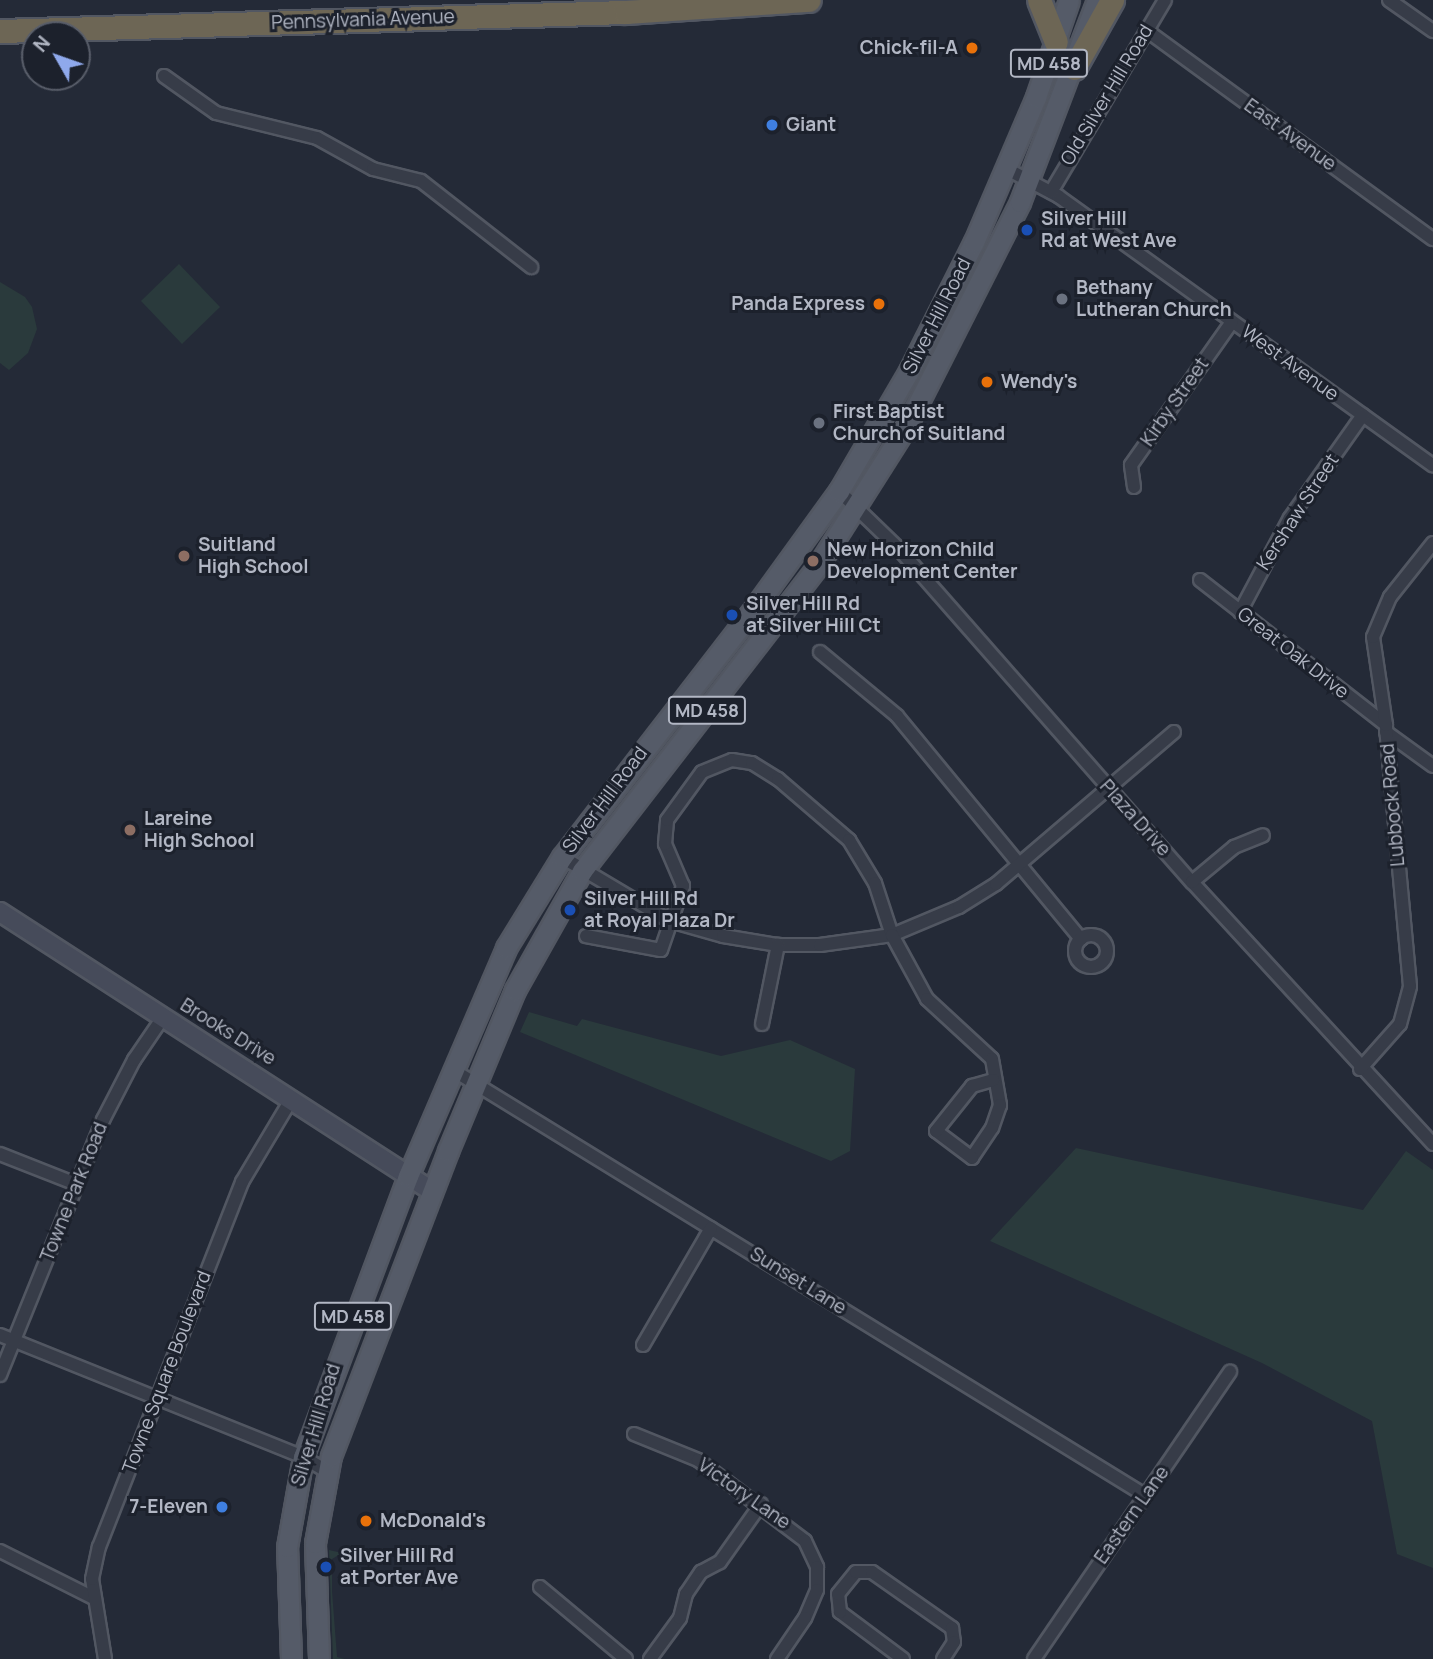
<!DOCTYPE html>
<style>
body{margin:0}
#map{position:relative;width:1433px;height:1659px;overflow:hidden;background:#242a37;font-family:Manrope,sans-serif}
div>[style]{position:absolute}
.green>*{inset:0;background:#2a3a3c}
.roads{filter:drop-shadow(2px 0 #525762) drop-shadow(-2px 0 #525762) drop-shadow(0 2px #525762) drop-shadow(0 -2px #525762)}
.street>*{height:12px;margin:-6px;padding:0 6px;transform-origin:6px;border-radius:6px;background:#373c48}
.street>.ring{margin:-6px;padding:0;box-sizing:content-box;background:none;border:12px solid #373c48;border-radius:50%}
.secondary>*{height:18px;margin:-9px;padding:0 9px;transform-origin:9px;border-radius:9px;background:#464b5a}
.primary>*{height:19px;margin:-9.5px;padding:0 9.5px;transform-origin:9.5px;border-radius:9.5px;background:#555b68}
.highway>*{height:23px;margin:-11.5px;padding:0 11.5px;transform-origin:11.5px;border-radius:11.5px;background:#6d6655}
.dots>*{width:19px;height:19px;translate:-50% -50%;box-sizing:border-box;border:4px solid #1c212c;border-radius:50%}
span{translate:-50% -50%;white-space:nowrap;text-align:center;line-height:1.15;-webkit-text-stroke:6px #1c212c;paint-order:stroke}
.shield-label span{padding:2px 5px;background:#1c212c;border:2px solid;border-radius:5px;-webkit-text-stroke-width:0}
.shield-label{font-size:18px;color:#b2b7c4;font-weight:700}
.street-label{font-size:19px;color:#b2b7c4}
.poi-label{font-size:19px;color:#b2b7c4;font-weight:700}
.right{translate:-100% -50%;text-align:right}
.left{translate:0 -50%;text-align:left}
.north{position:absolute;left:21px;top:21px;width:70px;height:70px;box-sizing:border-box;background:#1c212c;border:2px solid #585d69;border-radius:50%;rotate:310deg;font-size:19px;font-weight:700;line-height:28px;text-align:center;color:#b2b7c4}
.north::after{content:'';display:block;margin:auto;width:24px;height:32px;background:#8fa9ec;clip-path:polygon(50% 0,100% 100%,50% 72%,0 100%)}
</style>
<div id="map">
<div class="green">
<div style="clip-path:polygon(179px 264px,220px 307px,182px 344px,141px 301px)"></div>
<div style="clip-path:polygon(0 282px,25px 297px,32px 307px,37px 329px,28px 353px,9px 370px,0 363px)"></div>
<div style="clip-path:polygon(529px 1012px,577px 1026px,582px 1019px,721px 1056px,790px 1040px,855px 1069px,850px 1151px,831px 1161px,520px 1032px)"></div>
<div style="clip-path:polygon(1076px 1148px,1363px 1210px,1406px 1151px,1433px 1170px,1433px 1568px,1397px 1554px,1372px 1421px,1262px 1363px,990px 1241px)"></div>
<div style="clip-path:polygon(329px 1550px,342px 1553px,332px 1559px,332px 1591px,337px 1657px,345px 1659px,333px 1659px)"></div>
</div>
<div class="roads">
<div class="street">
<div style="left:1389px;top:0;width:54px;rotate:35.2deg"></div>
<div style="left:1146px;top:30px;width:355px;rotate:36.1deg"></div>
<div style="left:164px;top:76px;width:64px;rotate:35.4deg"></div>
<div style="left:216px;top:113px;width:104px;rotate:13.9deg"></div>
<div style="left:317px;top:138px;width:64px;rotate:29deg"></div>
<div style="left:373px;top:169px;width:49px;rotate:14deg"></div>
<div style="left:421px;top:181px;width:140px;rotate:38deg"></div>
<div style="left:1007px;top:169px;width:58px;rotate:27.9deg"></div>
<div style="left:1058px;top:196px;width:462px;rotate:35.7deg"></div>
<div style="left:1051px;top:192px;width:223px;rotate:-59.3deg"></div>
<div style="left:1134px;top:487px;width:22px;rotate:-98deg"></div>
<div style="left:1131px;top:465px;width:175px;rotate:-54.8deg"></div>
<div style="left:839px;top:491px;width:83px;rotate:44deg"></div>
<div style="left:899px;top:549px;width:444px;rotate:48.7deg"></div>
<div style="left:1192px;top:882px;width:356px;rotate:47.4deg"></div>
<div style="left:1200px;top:580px;width:236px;rotate:37.9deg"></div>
<div style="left:1240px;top:612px;width:106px;rotate:-62deg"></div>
<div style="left:1290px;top:518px;width:126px;rotate:-54.7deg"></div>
<div style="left:820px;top:652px;width:100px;rotate:39.7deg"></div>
<div style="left:897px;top:716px;width:289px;rotate:50.5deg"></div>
<div style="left:1386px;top:732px;width:58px;rotate:35.9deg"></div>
<div style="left:562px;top:857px;width:126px;rotate:30.7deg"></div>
<div style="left:670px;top:921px;width:55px;rotate:15.8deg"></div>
<div style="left:723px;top:936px;width:56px;rotate:9.3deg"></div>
<div style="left:778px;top:945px;width:42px"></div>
<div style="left:820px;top:945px;width:73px;rotate:-7.9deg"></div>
<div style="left:892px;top:935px;width:73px;rotate:-22.7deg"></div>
<div style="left:959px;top:907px;width:44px;rotate:-31.9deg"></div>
<div style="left:996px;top:884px;width:234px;rotate:-40.5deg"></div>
<div style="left:1192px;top:882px;width:55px;rotate:-39.8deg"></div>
<div style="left:1234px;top:847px;width:31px;rotate:-22deg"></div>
<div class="ring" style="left:1075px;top:935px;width:20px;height:20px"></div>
<div style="left:586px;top:936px;width:76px;rotate:10.6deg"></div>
<div style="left:661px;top:950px;width:68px;rotate:-71deg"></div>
<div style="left:683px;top:886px;width:46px;rotate:-113.2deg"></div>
<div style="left:665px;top:844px;width:24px;rotate:-85deg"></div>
<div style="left:667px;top:820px;width:59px;rotate:-53.9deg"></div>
<div style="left:702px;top:772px;width:32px;rotate:-22deg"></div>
<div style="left:732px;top:760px;width:20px;rotate:9deg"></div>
<div style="left:752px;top:763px;width:31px;rotate:32deg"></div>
<div style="left:778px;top:779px;width:94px;rotate:40.7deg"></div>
<div style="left:849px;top:840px;width:50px;rotate:58.8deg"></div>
<div style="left:875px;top:883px;width:55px;rotate:71.9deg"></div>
<div style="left:892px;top:935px;width:73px;rotate:61.3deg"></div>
<div style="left:927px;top:999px;width:88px;rotate:42.7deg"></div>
<div style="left:992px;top:1059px;width:47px;rotate:80.1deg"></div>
<div style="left:1000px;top:1105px;width:24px;rotate:109deg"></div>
<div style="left:992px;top:1128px;width:36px;rotate:124deg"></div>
<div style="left:972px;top:1158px;width:45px;rotate:-143.1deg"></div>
<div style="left:936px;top:1131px;width:58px;rotate:-51.3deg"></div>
<div style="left:972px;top:1086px;width:22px;rotate:-16deg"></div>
<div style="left:762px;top:1024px;width:81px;rotate:-78.6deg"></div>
<div style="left:1360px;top:1069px;width:60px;rotate:-48.4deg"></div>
<div style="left:1400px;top:1024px;width:39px;rotate:-75deg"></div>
<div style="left:1410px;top:986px;width:262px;rotate:-95.3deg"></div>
<div style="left:1386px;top:725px;width:89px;rotate:-98.4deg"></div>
<div style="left:1373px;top:637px;width:43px;rotate:-67deg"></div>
<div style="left:1390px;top:597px;width:69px;rotate:-51.5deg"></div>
<div style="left:453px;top:1070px;width:810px;rotate:31.57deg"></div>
<div style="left:0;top:1154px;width:82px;rotate:21.5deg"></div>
<div style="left:0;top:1335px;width:327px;rotate:21.9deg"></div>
<div style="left:303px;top:1457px;width:29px;rotate:31deg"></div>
<div style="left:643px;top:1345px;width:135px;rotate:-59.8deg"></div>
<div style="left:0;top:1375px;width:275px;rotate:-68deg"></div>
<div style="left:103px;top:1120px;width:68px;rotate:-62.7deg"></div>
<div style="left:134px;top:1060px;width:53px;rotate:-55.7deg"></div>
<div style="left:634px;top:1434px;width:69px;rotate:22.1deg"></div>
<div style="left:698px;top:1460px;width:134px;rotate:37.1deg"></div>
<div style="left:805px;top:1541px;width:29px;rotate:65deg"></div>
<div style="left:817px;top:1567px;width:23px;rotate:90deg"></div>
<div style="left:817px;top:1590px;width:30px;rotate:113deg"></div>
<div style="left:805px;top:1618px;width:50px;rotate:124.3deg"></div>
<div style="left:0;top:1551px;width:105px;rotate:26.6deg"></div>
<div style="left:540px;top:1587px;width:112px;rotate:39.9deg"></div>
<div style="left:105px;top:1659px;width:81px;rotate:-99.2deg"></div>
<div style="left:92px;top:1579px;width:33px;rotate:-78deg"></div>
<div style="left:99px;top:1547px;width:392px;rotate:-68.6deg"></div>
<div style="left:242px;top:1182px;width:98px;rotate:-59.2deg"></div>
<div style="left:650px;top:1659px;width:51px;rotate:-53.8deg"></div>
<div style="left:680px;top:1618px;width:25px;rotate:-76deg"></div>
<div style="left:686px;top:1594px;width:27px;rotate:-56deg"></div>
<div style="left:701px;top:1572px;width:21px;rotate:-28deg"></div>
<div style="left:720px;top:1562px;width:71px;rotate:-54.7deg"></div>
<div style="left:903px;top:1659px;width:79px;rotate:-143.3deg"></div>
<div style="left:840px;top:1612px;width:18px;rotate:-96deg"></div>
<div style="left:838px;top:1594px;width:28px;rotate:-51deg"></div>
<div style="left:856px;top:1572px;width:16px"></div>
<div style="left:872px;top:1572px;width:98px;rotate:35deg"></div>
<div style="left:952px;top:1628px;width:14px;rotate:82deg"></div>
<div style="left:954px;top:1642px;width:20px;rotate:123deg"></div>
<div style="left:1034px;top:1659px;width:348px;rotate:-55.7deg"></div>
</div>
<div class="secondary">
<div style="left:0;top:912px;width:514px;rotate:32.86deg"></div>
</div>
<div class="primary">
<div style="left:291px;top:1659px;width:112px;rotate:-92deg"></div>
<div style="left:287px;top:1547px;width:91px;rotate:-79.9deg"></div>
<div style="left:303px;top:1457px;width:300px;rotate:-69.5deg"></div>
<div style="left:408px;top:1176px;width:248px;rotate:-66.7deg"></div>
<div style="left:506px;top:948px;width:107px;rotate:-58.4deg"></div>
<div style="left:562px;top:857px;width:307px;rotate:-52.3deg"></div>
<div style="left:750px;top:614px;width:152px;rotate:-54.1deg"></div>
<div style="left:839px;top:491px;width:139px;rotate:-59.7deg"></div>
<div style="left:909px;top:371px;width:144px;rotate:-63.3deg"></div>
<div style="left:974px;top:242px;width:158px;rotate:-66.8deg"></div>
<div style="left:1036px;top:97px;width:102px;rotate:-71.2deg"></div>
<div style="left:319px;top:1659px;width:116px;rotate:-92deg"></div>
<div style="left:315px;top:1543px;width:88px;rotate:-79.6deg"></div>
<div style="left:331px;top:1456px;width:327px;rotate:-69deg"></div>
<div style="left:448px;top:1151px;width:174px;rotate:-67.4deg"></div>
<div style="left:515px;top:990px;width:137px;rotate:-60.6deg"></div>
<div style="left:582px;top:871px;width:388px;rotate:-52.3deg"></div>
<div style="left:819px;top:564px;width:162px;rotate:-57.6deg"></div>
<div style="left:906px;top:427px;width:252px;rotate:-63.1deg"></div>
<div style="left:1020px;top:202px;width:216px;rotate:-69.1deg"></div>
</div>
<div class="highway">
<div style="left:1039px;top:0;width:45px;rotate:68deg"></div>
<div style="left:0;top:31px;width:626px;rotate:-1.74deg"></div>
<div style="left:626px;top:12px;width:183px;rotate:-3.8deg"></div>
<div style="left:1074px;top:68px;width:78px;rotate:-60.8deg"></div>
</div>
</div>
<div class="dots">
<div style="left:972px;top:48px;background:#e8710a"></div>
<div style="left:772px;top:125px;background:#3f7fe0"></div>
<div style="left:1027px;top:230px;background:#1a4fb4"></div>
<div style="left:1062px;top:299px;background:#6b7280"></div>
<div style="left:879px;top:304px;background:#e8710a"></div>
<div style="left:987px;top:382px;background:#e8710a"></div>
<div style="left:819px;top:423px;background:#6b7280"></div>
<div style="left:184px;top:556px;background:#8d6e63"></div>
<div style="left:813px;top:561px;background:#8d6e63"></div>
<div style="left:732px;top:615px;background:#1a4fb4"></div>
<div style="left:130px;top:830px;background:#8d6e63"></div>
<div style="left:570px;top:910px;background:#1a4fb4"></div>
<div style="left:222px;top:1507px;background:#3f7fe0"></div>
<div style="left:366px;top:1521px;background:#e8710a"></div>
<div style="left:326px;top:1567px;background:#1a4fb4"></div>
</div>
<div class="shield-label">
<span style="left:1049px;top:63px">MD 458</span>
<span style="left:707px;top:710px">MD 458</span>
<span style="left:353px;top:1316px">MD 458</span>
</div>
<div class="street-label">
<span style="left:363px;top:20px;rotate:-2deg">Pennsylvania Avenue</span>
<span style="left:1107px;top:95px;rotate:-59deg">Old Silver Hill Road</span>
<span style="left:1290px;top:135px;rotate:36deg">East Avenue</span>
<span style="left:937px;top:316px;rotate:-63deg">Silver Hill Road</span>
<span style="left:1290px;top:363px;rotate:36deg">West Avenue</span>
<span style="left:1175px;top:402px;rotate:-55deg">Kirby Street</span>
<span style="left:1298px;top:512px;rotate:-57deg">Kershaw Street</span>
<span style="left:1293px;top:653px;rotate:38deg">Great Oak Drive</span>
<span style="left:605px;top:800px;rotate:-53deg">Silver Hill Road</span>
<span style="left:1393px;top:805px;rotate:-95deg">Lubbock Road</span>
<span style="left:1135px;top:818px;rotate:48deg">Plaza Drive</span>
<span style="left:228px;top:1032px;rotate:32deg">Brooks Drive</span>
<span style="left:74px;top:1192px;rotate:-68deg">Towne Park Road</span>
<span style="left:798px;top:1281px;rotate:32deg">Sunset Lane</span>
<span style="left:167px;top:1372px;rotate:-69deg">Towne Square Boulevard</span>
<span style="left:316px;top:1425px;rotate:-73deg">Silver Hill Road</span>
<span style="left:744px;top:1494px;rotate:35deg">Victory Lane</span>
<span style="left:1132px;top:1515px;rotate:-55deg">Eastern Lane</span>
</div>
<div class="poi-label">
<span class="right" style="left:958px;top:48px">Chick-fil-A</span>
<span class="left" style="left:786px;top:125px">Giant</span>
<span class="left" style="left:1041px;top:230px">Silver Hill<br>Rd at West Ave</span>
<span class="left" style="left:1076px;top:299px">Bethany<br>Lutheran Church</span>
<span class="right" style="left:865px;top:304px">Panda Express</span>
<span class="left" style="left:1001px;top:382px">Wendy's</span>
<span class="left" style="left:833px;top:423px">First Baptist<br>Church of Suitland</span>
<span class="left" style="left:198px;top:556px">Suitland<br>High School</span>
<span class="left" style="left:827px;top:561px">New Horizon Child<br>Development Center</span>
<span class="left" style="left:746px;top:615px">Silver Hill Rd<br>at Silver Hill Ct</span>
<span class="left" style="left:144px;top:830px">Lareine<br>High School</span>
<span class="left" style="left:584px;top:910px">Silver Hill Rd<br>at Royal Plaza Dr</span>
<span class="right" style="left:208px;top:1507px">7-Eleven</span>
<span class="left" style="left:380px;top:1521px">McDonald's</span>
<span class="left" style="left:340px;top:1567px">Silver Hill Rd<br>at Porter Ave</span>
</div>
<div class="north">N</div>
</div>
